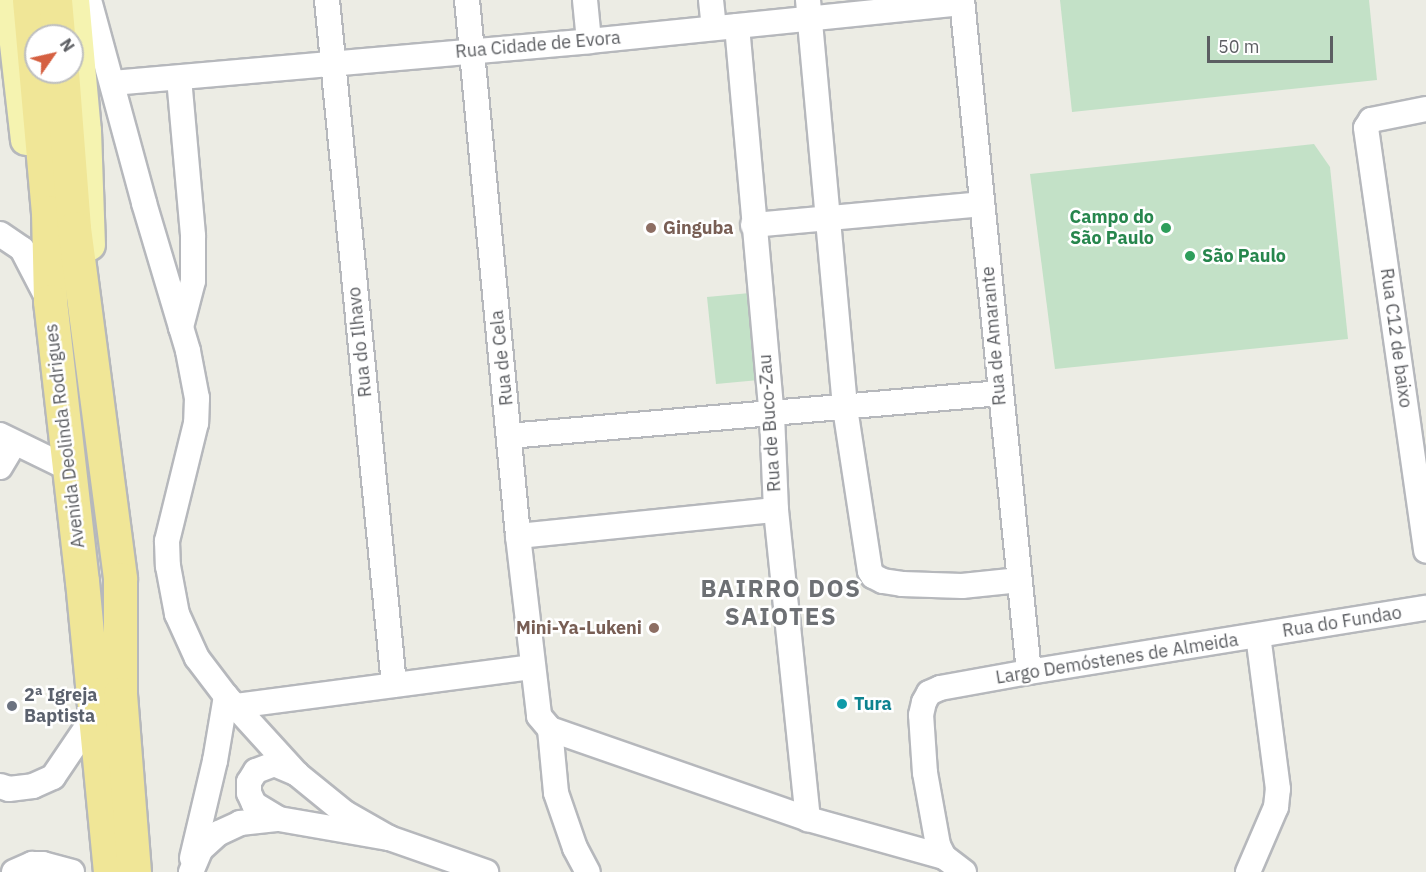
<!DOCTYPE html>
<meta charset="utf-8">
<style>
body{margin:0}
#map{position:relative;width:1426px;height:872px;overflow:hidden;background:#ecece4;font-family:"IBM Plex Sans",sans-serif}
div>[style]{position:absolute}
.green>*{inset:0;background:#c3e1c7}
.roads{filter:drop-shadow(2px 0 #b6b8bc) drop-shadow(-2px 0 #b6b8bc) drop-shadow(0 2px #b6b8bc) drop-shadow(0 -2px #b6b8bc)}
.minor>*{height:24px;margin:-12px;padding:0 12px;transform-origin:12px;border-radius:12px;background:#fff}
.major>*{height:30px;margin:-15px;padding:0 15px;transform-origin:15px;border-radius:15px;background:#f5f3b0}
.highway>*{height:33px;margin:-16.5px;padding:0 16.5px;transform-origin:16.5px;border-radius:16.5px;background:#f0e697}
.dots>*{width:16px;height:16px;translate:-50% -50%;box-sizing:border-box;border:3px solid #fff;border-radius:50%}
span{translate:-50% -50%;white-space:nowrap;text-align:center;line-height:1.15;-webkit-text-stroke:5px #fff;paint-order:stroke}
.street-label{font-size:18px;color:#5c5e62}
.leisure-label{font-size:18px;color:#27864d;font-weight:700}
.right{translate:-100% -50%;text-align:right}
.left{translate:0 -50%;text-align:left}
.education-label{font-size:18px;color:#785e54;font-weight:700}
.worship-label{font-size:18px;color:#5b616d;font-weight:700}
.culture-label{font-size:18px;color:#0d838f;font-weight:700}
.district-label{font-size:24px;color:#6d7074;font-weight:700;letter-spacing:1.5px}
.north{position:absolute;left:24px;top:24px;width:60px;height:60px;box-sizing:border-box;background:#fff;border:2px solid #bebfc0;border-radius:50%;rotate:56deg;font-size:16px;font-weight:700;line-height:24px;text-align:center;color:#5c5e62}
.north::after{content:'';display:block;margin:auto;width:21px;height:27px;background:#d56041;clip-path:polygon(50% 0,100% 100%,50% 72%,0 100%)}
.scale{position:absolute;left:1207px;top:36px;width:126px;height:27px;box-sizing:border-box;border:3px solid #5c5e62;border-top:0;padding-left:8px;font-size:18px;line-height:21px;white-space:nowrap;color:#5c5e62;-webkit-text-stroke:4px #fff;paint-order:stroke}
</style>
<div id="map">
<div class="green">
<div style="clip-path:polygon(1060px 0,1369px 0,1377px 80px,1072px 112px)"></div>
<div style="clip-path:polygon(1314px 144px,1330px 167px,1348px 339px,1055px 369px,1030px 174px)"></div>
<div style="clip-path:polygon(750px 293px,759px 380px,716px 384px,707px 297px)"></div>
</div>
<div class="roads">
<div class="minor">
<div style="left:89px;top:0;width:210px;rotate:74.8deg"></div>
<div style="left:144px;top:203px;width:154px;rotate:73.4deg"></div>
<div style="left:188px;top:351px;width:48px;rotate:79.2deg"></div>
<div style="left:197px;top:398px;width:25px;rotate:92deg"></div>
<div style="left:196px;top:423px;width:122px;rotate:103.8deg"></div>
<div style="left:167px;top:541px;width:25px;rotate:88deg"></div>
<div style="left:168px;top:566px;width:49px;rotate:79.4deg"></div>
<div style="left:177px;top:614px;width:48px;rotate:65.6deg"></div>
<div style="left:197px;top:658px;width:48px;rotate:52.7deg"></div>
<div style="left:226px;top:696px;width:105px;rotate:47.7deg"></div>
<div style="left:297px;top:774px;width:62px;rotate:39.1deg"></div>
<div style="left:345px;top:813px;width:51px;rotate:29.6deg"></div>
<div style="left:327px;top:0;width:688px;rotate:84.41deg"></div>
<div style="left:467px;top:0;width:538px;rotate:84.56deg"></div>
<div style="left:518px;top:536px;width:181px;rotate:83.3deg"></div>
<div style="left:539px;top:716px;width:17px;rotate:50deg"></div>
<div style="left:550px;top:729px;width:273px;rotate:19.2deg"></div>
<div style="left:808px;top:819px;width:141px;rotate:15.6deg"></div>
<div style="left:585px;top:0;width:41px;rotate:84.4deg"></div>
<div style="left:711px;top:0;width:27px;rotate:84deg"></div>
<div style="left:808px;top:0;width:410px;rotate:84.8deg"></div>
<div style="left:845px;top:408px;width:165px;rotate:81.3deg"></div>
<div style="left:870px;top:571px;width:6px;rotate:59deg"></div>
<div style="left:873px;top:576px;width:11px;rotate:27deg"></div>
<div style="left:883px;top:581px;width:19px;rotate:9deg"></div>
<div style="left:902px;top:584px;width:60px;rotate:1.9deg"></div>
<div style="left:962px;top:586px;width:58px;rotate:-5.9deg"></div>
<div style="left:962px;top:0;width:675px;rotate:84.31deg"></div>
<div style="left:737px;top:26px;width:391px;rotate:84.9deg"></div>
<div style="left:772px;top:415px;width:95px;rotate:87.6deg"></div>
<div style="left:776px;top:510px;width:311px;rotate:84.1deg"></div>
<div style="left:179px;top:78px;width:159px;rotate:84.9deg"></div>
<div style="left:193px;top:236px;width:45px;rotate:90deg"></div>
<div style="left:193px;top:281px;width:48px;rotate:104.6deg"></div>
<div style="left:113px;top:83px;width:478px;rotate:-5deg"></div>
<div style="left:589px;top:41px;width:375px;rotate:-5.8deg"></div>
<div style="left:1426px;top:109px;width:56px;rotate:168.7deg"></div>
<div style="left:1371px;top:120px;width:9px;rotate:122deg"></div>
<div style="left:1366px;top:128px;width:427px;rotate:81.9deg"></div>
<div style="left:753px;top:225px;width:230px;rotate:-5.2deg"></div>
<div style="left:0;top:234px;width:27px;rotate:34deg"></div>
<div style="left:22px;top:249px;width:54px;rotate:62.5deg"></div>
<div style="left:0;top:435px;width:76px;rotate:25.9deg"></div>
<div style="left:509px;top:436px;width:492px;rotate:-5deg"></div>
<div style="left:0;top:467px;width:27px;rotate:-59deg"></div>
<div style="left:518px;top:536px;width:259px;rotate:-5.8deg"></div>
<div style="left:235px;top:706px;width:300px;rotate:-7.5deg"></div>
<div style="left:550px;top:729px;width:64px;rotate:84.6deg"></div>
<div style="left:556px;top:793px;width:58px;rotate:70.9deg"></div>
<div style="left:575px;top:848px;width:27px;rotate:62deg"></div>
<div style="left:0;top:786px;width:9px;rotate:18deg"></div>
<div style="left:9px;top:789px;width:24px;rotate:-7deg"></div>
<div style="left:33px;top:786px;width:22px;rotate:-24deg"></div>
<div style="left:53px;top:777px;width:75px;rotate:-55.9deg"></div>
<div style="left:279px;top:819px;width:29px;rotate:-149deg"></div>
<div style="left:254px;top:804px;width:12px;rotate:-114deg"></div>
<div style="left:249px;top:793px;width:11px;rotate:-90deg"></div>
<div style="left:249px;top:782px;width:13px;rotate:-58deg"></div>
<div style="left:256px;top:771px;width:19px;rotate:-21deg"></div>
<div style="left:274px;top:764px;width:25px;rotate:23deg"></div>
<div style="left:192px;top:858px;width:100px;rotate:-76.7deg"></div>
<div style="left:215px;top:761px;width:66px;rotate:-80.4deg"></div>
<div style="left:14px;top:872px;width:20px;rotate:-24deg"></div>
<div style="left:32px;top:864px;width:11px"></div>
<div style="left:43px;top:864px;width:30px;rotate:15deg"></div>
<div style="left:191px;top:872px;width:25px;rotate:-67deg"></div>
<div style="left:201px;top:849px;width:24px;rotate:-42deg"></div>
<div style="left:219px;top:833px;width:23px;rotate:-25deg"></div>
<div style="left:240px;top:823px;width:39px;rotate:-6deg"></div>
<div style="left:279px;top:819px;width:112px;rotate:9.8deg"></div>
<div style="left:389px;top:838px;width:103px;rotate:19.3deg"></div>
<div style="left:964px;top:872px;width:25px;rotate:-143deg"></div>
<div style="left:944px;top:857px;width:13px;rotate:-117deg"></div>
<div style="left:938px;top:845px;width:73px;rotate:-100.2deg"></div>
<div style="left:925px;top:773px;width:58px;rotate:-93.9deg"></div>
<div style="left:921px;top:715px;width:13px;rotate:-77deg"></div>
<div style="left:924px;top:702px;width:10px;rotate:-61deg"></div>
<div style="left:929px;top:693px;width:12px;rotate:-24deg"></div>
<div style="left:940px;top:688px;width:90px;rotate:-10.2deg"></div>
<div style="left:1029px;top:672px;width:402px;rotate:-9.2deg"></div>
<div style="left:1248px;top:872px;width:71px;rotate:-66.7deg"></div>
<div style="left:1276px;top:807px;width:18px;rotate:-84deg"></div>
<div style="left:1278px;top:789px;width:154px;rotate:-97.4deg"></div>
</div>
<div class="major">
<div style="left:10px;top:0;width:141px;rotate:83.5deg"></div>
<div style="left:74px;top:0;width:132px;rotate:84.8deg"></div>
<div style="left:86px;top:131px;width:114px;rotate:88deg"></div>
</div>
<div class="highway">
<div style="left:29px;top:0;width:213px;rotate:84.9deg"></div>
<div style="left:48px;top:212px;width:89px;rotate:88.7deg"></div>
<div style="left:50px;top:301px;width:282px;rotate:83.5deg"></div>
<div style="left:82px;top:581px;width:292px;rotate:84.5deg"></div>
<div style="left:55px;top:0;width:36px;rotate:85deg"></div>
<div style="left:62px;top:72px;width:156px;rotate:85.6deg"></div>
<div style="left:74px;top:228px;width:354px;rotate:82.5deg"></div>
<div style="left:120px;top:579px;width:115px;rotate:90deg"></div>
<div style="left:120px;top:694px;width:179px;rotate:85.5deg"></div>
</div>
</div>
<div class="dots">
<div style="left:651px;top:228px;background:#8d6e63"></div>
<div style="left:1166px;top:228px;background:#2e9e5b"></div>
<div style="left:1190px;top:256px;background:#2e9e5b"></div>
<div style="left:654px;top:628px;background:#8d6e63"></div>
<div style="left:842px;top:704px;background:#0f9aa8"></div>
<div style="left:12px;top:706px;background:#6b7280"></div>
</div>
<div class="street-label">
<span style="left:538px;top:45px;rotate:-5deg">Rua Cidade de Evora</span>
<span style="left:994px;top:336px;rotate:-95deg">Rua de Amarante</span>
<span style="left:1396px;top:338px;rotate:82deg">Rua C12 de baixo</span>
<span style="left:360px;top:342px;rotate:-96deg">Rua do Ilhavo</span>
<span style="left:502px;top:358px;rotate:-96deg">Rua de Cela</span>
<span style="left:770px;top:423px;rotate:-94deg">Rua de Buco-Zau</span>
<span style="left:65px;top:436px;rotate:-97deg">Avenida Deolinda Rodrigues</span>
<span style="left:1342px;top:622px;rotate:-9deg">Rua do Fundao</span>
<span style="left:1117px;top:659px;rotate:-9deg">Largo Demóstenes de Almeida</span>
</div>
<div class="leisure-label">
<span class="right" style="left:1154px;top:228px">Campo do<br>São Paulo</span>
<span class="left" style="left:1202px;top:256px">São Paulo</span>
</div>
<div class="education-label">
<span class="left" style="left:663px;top:228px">Ginguba</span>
<span class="right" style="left:642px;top:628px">Mini-Ya-Lukeni</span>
</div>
<div class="worship-label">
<span class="left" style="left:24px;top:706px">2ª Igreja<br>Baptista</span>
</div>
<div class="culture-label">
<span class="left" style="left:854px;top:704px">Tura</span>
</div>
<div class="district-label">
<span style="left:781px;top:603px">BAIRRO DOS<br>SAIOTES</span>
</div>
<div class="north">N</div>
<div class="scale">50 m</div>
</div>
